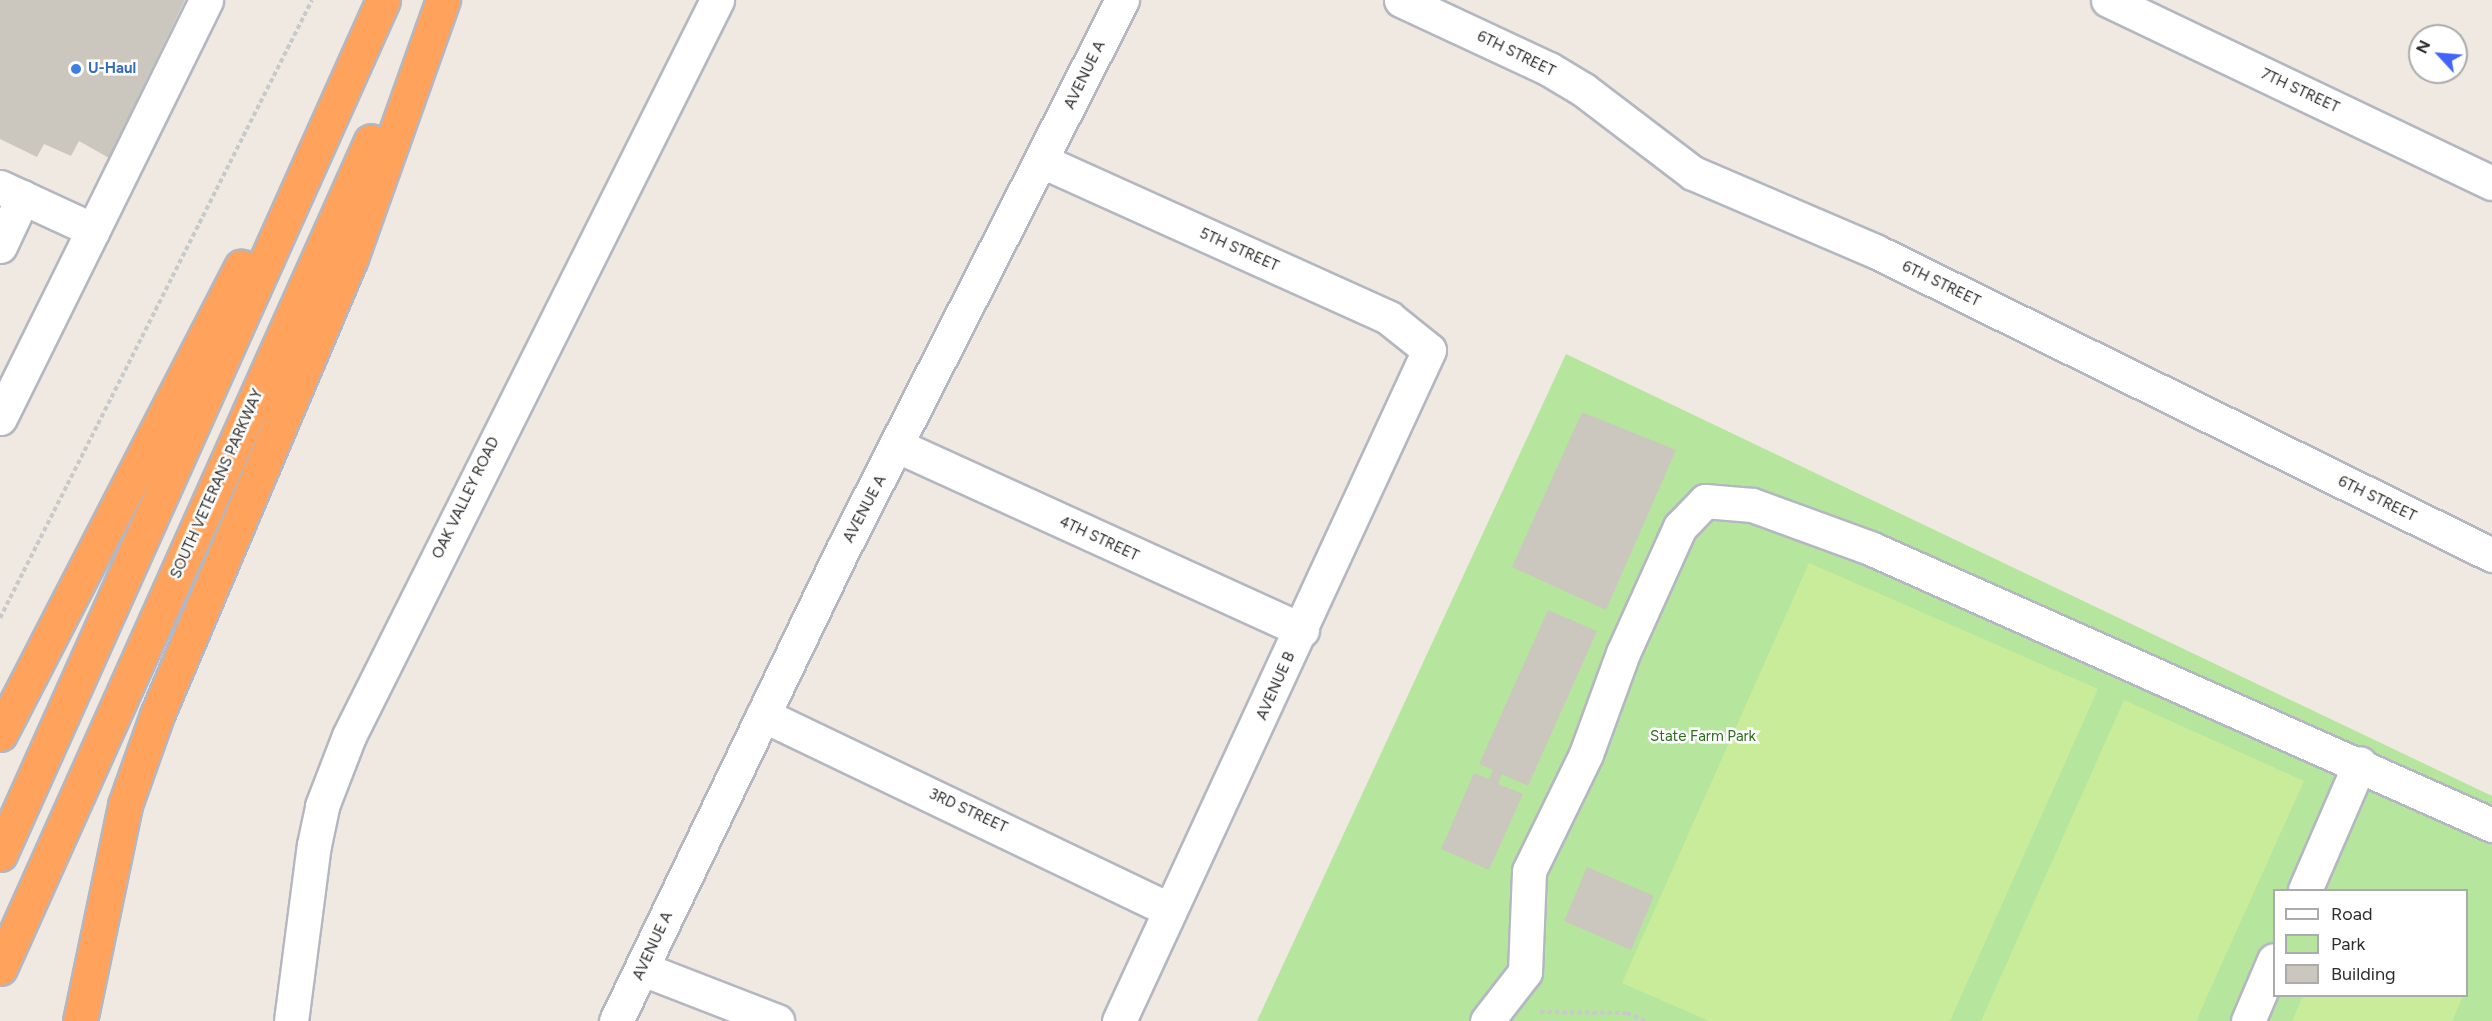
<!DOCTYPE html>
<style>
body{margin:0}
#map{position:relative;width:2492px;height:1021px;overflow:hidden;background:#efe9e1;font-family:Figtree,sans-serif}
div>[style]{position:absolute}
.green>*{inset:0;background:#b6e59e}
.pitch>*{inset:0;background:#c9ec9a}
.building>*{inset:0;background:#cbc7bf}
.path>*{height:4px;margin-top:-2px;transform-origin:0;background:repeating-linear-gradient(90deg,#c9c9c9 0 4.5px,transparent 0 7.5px)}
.roads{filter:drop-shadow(2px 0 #b4b7c1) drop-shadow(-2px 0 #b4b7c1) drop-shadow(0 2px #b4b7c1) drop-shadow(0 -2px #b4b7c1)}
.minor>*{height:33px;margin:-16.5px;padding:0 16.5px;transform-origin:16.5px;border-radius:16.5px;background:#fff}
.highway>*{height:33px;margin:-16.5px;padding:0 16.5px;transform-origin:16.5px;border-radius:16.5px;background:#ffa35c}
.dots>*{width:16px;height:16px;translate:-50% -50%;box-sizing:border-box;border:3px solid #fff;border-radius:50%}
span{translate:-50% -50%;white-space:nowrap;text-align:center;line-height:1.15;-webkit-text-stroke:5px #fff;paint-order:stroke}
.street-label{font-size:15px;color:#2e2e2e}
.shop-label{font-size:15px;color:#366cbe;font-weight:700}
.left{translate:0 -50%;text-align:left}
.park-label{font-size:15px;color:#2c6e1b}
.legend{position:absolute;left:2273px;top:889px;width:195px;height:108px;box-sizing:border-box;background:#fff;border:2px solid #ababab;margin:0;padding:8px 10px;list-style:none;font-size:18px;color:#2e2e2e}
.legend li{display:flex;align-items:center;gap:12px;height:30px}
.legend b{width:30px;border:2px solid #ababab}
.north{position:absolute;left:2408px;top:24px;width:60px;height:60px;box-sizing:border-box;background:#fff;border:2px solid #ababab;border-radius:50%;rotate:296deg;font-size:16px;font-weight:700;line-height:24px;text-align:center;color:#2e2e2e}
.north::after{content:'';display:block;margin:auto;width:21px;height:27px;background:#4264fb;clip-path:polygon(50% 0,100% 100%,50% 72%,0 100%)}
</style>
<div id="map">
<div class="green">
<div style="clip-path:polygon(evenodd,1566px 354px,2492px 796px,2492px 1021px,1257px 1021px,1566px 354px,2274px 890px,2466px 890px,2466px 996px,2274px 996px,2274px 890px)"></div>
</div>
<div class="pitch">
<div style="clip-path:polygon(1809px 563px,2098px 689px,1950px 1021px,1709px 1021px,1622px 983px)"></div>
<div style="clip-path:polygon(2124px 700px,2304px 781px,2196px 1021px,1981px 1021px)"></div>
<div style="clip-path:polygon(2303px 996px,2463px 996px,2452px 1021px,2292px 1021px)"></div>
</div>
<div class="building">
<div style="clip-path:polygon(0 0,185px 0,109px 158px,79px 141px,71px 156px,44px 144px,37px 157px,0 139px)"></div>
<div style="clip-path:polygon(1582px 412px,1676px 450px,1606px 610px,1512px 567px)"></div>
<div style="clip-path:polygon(1548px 610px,1597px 631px,1528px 786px,1502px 774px,1498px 784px,1523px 794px,1489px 870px,1441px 849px,1474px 773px,1489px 779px,1493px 770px,1479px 764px)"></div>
<div style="clip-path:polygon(1587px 867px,1654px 896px,1631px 950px,1564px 921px)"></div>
</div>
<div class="path">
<div style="left:0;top:618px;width:692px;rotate:-63.21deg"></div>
<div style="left:1540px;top:1012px;width:87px;rotate:0.7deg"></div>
<div style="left:1627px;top:1013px;width:20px;rotate:24deg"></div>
</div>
<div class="roads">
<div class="minor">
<div style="left:1401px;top:0;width:163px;rotate:25deg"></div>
<div style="left:1549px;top:69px;width:41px;rotate:31deg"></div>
<div style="left:1584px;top:90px;width:137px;rotate:37.3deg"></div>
<div style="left:1693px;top:173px;width:198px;rotate:23.2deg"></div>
<div style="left:1875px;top:251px;width:688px;rotate:26.23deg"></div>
<div style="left:2108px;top:0;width:425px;rotate:25.5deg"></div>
<div style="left:1042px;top:161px;width:381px;rotate:24.3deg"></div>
<div style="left:1389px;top:318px;width:51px;rotate:38.7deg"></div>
<div style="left:1429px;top:350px;width:739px;rotate:114.8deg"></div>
<div style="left:0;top:187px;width:102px;rotate:24.8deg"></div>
<div style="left:93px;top:230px;width:256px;rotate:-63.8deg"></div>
<div style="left:0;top:246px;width:54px;rotate:-64.9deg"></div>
<div style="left:0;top:418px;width:210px;rotate:-63.7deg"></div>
<div style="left:898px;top:446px;width:444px;rotate:24.5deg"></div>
<div style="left:763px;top:715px;width:451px;rotate:25.6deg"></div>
<div style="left:2305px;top:890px;width:138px;rotate:-66.6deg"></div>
<div style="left:643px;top:969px;width:144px;rotate:21.2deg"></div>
<div style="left:291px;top:1021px;width:177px;rotate:-82.6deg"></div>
<div style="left:314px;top:845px;width:40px;rotate:-78deg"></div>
<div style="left:322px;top:806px;width:75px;rotate:-68.9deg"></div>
<div style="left:349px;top:736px;width:823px;rotate:-63.43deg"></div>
<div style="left:616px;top:1021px;width:522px;rotate:-64.32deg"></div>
<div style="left:842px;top:551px;width:618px;rotate:-63.06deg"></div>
<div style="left:1487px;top:1021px;width:62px;rotate:-52.2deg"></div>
<div style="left:1525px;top:972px;width:101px;rotate:-87.7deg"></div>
<div style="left:1529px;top:871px;width:130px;rotate:-64deg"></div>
<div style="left:1586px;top:754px;width:108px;rotate:-69.9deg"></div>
<div style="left:1623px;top:653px;width:138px;rotate:-65.7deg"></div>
<div style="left:1680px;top:527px;width:36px;rotate:-46deg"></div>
<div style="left:1705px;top:501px;width:47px;rotate:4.9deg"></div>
<div style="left:1752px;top:505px;width:126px;rotate:20deg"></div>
<div style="left:1870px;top:548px;width:681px;rotate:24.01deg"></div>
<div style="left:2248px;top:1021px;width:66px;rotate:-66.9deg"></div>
</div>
<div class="highway">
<div style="left:0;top:734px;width:526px;rotate:-62.7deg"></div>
<div style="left:0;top:854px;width:936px;rotate:-65.84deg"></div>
<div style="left:0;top:968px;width:906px;rotate:-65.84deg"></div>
<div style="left:80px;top:1021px;width:221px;rotate:-78.2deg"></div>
<div style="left:125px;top:805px;width:96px;rotate:-70.4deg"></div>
<div style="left:157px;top:715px;width:496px;rotate:-67deg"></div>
<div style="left:351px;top:258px;width:274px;rotate:-70.4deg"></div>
</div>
</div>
<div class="dots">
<div style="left:76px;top:69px;background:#3f7fe0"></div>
</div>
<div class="street-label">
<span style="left:1516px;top:54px;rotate:26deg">6TH STREET</span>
<span style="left:1085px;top:75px;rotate:-64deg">AVENUE A</span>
<span style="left:2300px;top:91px;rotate:25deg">7TH STREET</span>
<span style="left:1239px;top:250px;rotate:24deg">5TH STREET</span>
<span style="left:1941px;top:284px;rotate:26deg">6TH STREET</span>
<span style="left:217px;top:484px;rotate:-66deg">SOUTH VETERANS PARKWAY</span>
<span style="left:466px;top:498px;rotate:-64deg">OAK VALLEY ROAD</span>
<span style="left:2377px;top:499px;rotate:26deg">6TH STREET</span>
<span style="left:865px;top:509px;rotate:-62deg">AVENUE A</span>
<span style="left:1099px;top:539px;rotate:25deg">4TH STREET</span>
<span style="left:1276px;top:686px;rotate:-66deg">AVENUE B</span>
<span style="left:968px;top:811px;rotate:25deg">3RD STREET</span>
<span style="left:653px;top:946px;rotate:-65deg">AVENUE A</span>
</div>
<div class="shop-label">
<span class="left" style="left:88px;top:69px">U-Haul</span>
</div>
<div class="park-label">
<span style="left:1703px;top:737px">State Farm Park</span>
</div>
<ul class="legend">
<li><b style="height:8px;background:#fff"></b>Road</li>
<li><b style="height:16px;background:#b6e59e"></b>Park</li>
<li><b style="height:16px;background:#cbc7bf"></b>Building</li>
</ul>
<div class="north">N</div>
</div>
